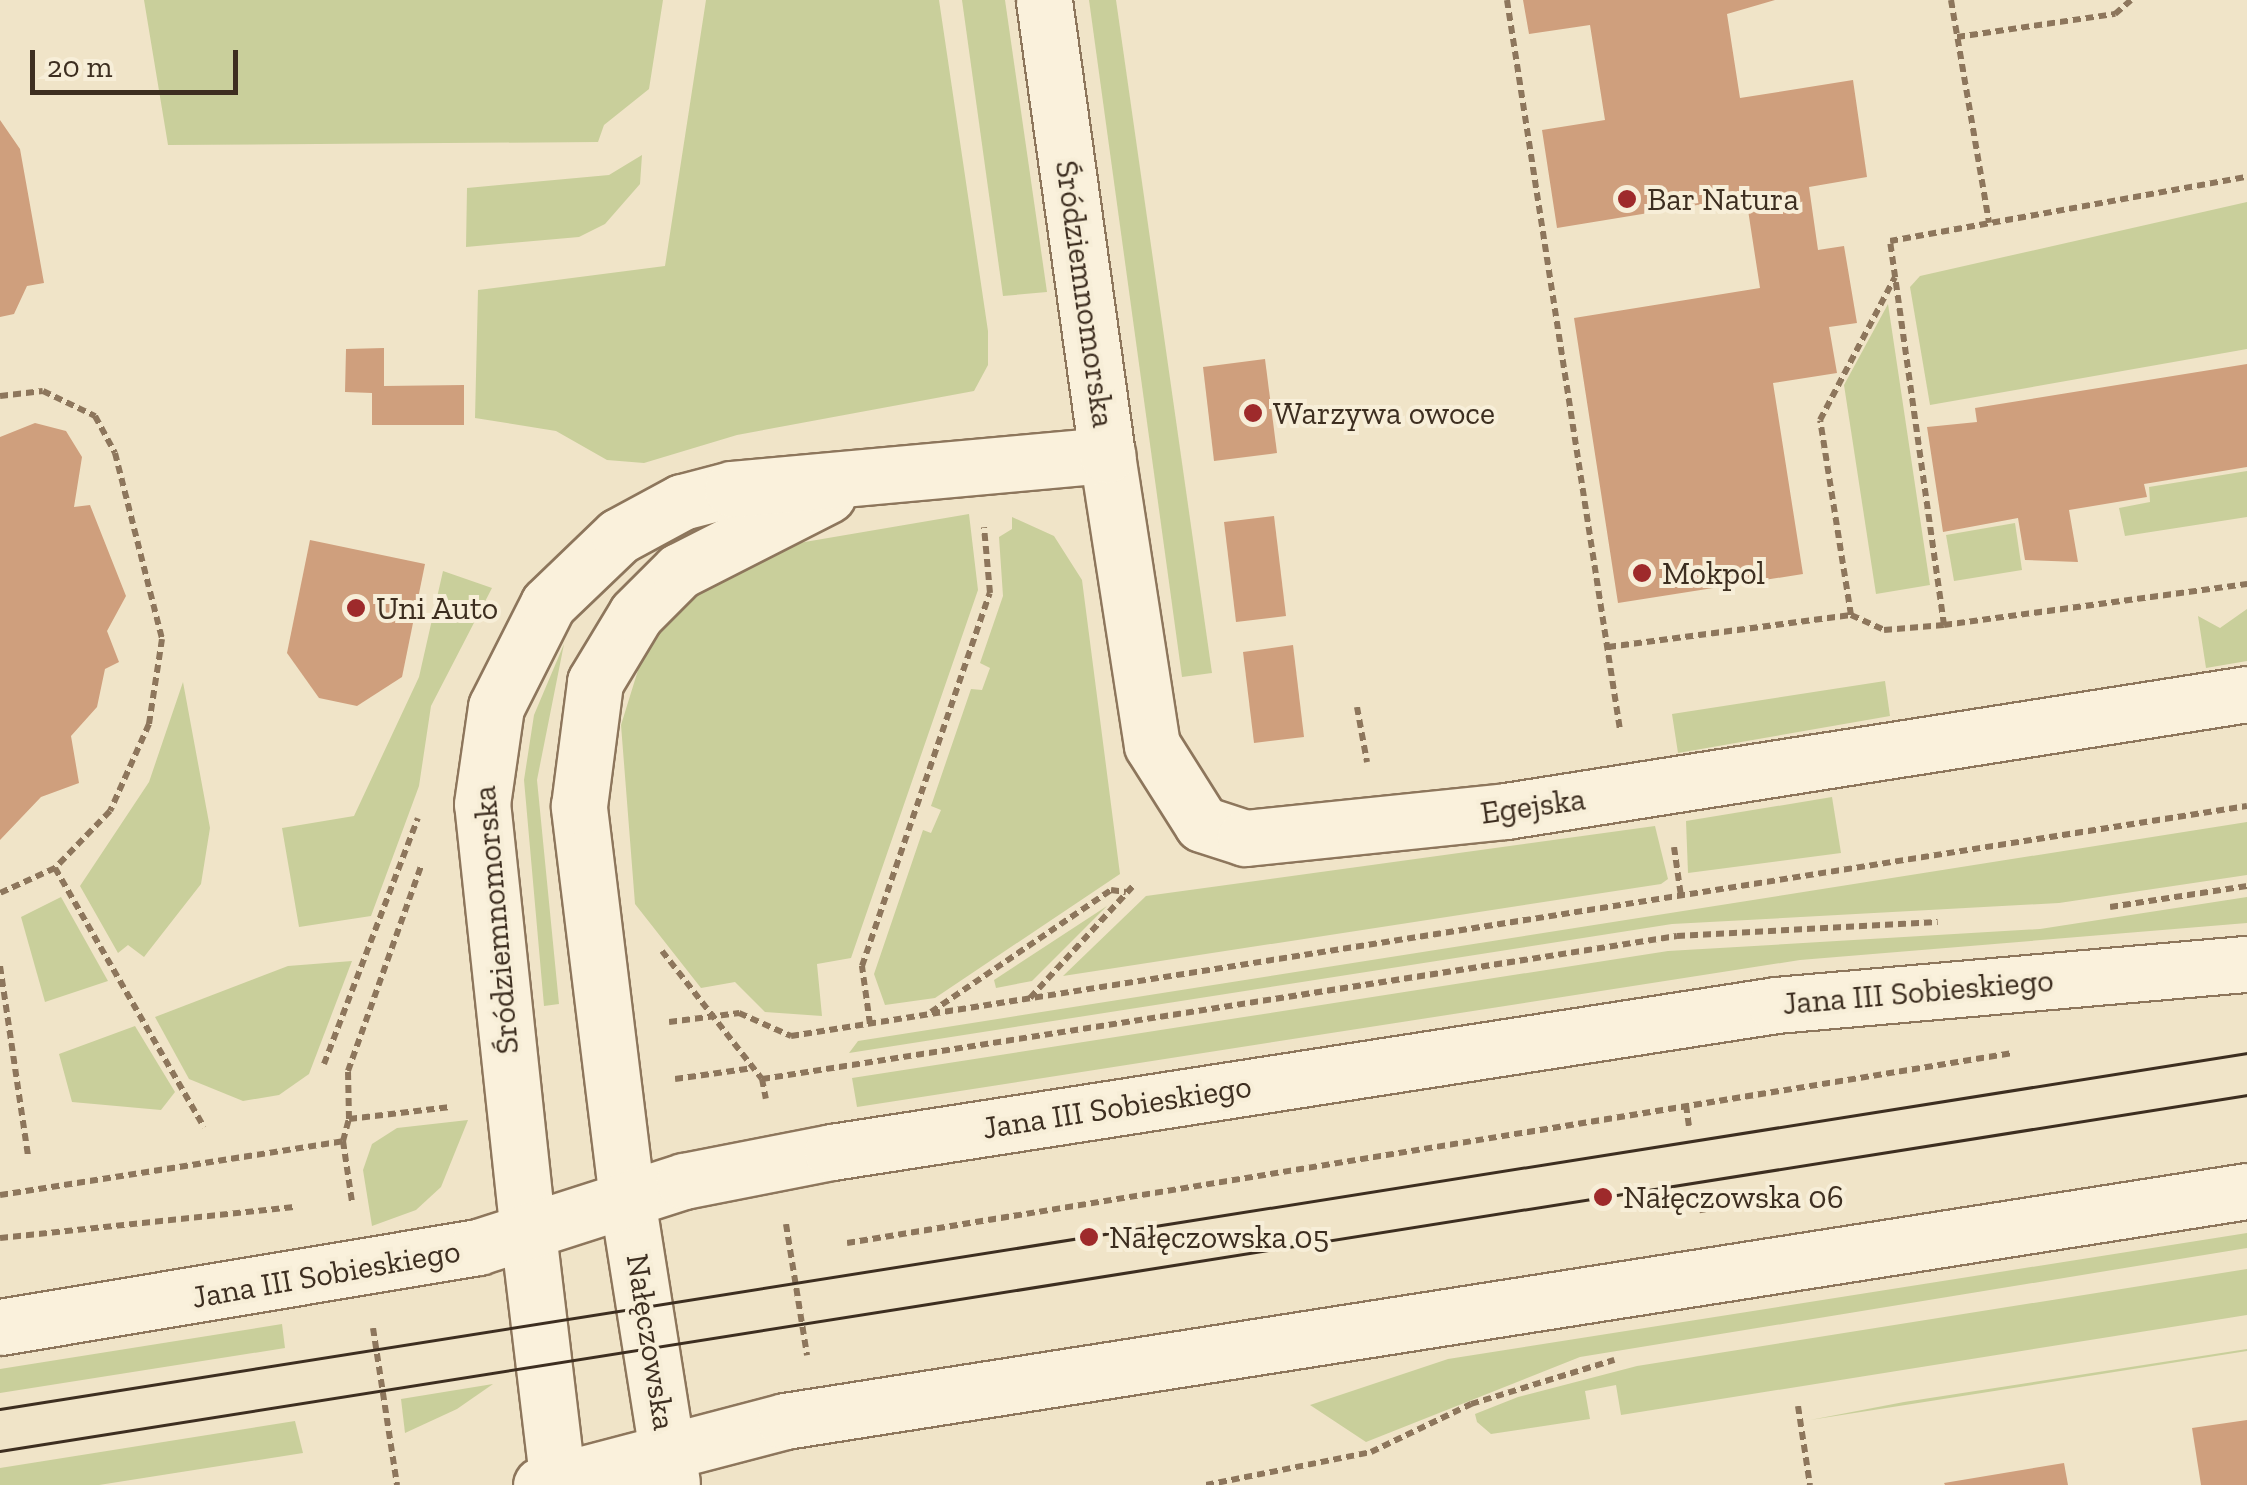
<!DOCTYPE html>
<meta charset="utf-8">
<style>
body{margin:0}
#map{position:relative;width:2247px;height:1485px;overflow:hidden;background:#f0e4c8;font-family:"Zilla Slab",serif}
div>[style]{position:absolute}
.green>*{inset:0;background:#c9cf9b}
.building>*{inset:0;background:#cf9f7d}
.path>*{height:6px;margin-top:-3px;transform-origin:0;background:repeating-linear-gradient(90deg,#8d765c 0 8px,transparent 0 13px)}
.roads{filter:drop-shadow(2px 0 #8d765c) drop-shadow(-2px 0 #8d765c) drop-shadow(0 2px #8d765c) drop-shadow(0 -2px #8d765c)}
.street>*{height:55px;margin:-27.5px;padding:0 27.5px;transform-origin:27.5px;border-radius:27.5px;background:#faf1dc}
.secondary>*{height:55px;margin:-27.5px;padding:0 27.5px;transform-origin:27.5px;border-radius:27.5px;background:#faf1dc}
.tram>*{height:2.5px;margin:-1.25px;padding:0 1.25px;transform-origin:1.25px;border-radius:1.25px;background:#3d2e20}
.dots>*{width:28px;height:28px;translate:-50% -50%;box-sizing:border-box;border:5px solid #f7eed8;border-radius:50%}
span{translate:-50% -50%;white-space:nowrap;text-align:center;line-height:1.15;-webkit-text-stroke:8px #f7eed8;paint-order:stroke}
.poi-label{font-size:32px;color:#3d2e20}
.left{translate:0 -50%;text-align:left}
.street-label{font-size:32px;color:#3d2e20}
.scale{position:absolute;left:30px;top:50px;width:208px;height:45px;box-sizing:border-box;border:5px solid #3d2e20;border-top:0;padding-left:12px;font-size:30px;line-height:35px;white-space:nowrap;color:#3d2e20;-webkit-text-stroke:8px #f7eed8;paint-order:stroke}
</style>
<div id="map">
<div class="green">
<div style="clip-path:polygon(144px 0,663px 0,649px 89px,604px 125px,598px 142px,168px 145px)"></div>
<div style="clip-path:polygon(706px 0,939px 0,988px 331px,988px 365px,974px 391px,737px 435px,644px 463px,607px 460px,556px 431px,475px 418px,478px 290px,665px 266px)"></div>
<div style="clip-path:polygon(962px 0,1005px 0,1047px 292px,1003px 296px)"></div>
<div style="clip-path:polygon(1089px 0,1116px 0,1212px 673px,1182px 677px)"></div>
<div style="clip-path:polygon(642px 155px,640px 184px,605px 224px,579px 237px,466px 247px,467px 188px,609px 175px)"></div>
<div style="clip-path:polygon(2247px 202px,2247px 349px,1930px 405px,1910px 287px,1920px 276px)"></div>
<div style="clip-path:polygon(1888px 304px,1930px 585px,1876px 594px,1844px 385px)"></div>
<div style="clip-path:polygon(2247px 471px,2247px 517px,2125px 536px,2119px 508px,2150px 502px,2149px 487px)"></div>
<div style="clip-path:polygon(969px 514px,978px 590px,851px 958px,817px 964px,822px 1016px,765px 1012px,735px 982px,701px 988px,635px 904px,621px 725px,643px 654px,692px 593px,787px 545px)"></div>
<div style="clip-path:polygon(1012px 517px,1054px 536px,1082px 580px,1120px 874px,935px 998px,885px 1005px,874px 974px,923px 830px,931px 833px,941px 810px,931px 806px,971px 689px,982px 690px,990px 668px,980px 663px,1003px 596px,999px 537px,1012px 529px)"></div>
<div style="clip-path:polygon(2015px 523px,2022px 570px,1954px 581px,1946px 535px)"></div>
<div style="clip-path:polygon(443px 571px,492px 588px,431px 706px,419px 786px,371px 916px,299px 927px,282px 828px,354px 816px,419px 677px)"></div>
<div style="clip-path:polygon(2247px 609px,2247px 661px,2206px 668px,2198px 616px,2220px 628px)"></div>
<div style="clip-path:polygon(564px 644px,537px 780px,559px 1004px,544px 1006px,524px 780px,534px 715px)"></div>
<div style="clip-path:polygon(1885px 681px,1890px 716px,1678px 753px,1672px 714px)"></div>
<div style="clip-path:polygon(183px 682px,210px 828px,201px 884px,144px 957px,128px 945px,118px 953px,80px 886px,149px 782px)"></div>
<div style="clip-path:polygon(1832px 797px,1841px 853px,1688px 873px,1686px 821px)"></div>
<div style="clip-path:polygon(2247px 822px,2247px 875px,2059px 903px,1672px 924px,849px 1053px,858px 1041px)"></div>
<div style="clip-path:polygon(1655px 826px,1668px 879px,1661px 884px,1063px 976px,1146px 896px)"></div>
<div style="clip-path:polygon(61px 897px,108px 981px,45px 1002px,21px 917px)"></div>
<div style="clip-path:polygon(2247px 897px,2247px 923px,1800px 960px,857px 1107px,852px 1078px,1668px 951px,2040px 929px)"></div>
<div style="clip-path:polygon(1107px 906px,1032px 981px,996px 988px,994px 980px)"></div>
<div style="clip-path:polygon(352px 961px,309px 1074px,279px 1095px,243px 1101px,189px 1079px,155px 1017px,288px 966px)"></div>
<div style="clip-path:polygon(135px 1026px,175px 1092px,161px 1110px,72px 1102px,59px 1054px)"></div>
<div style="clip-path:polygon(468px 1120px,441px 1187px,416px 1210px,372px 1226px,363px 1170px,372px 1144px,397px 1128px)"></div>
<div style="clip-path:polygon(2247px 1233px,2247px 1248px,1580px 1357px,1366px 1442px,1310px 1405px,1448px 1359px)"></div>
<div style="clip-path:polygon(2247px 1269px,2247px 1315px,1621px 1415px,1616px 1385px,1585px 1391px,1590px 1419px,1491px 1434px,1477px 1422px,1475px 1414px,1518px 1397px,1637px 1366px)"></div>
<div style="clip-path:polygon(282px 1324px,285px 1348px,0 1393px,0 1369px)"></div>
<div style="clip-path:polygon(2247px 1349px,2247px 1351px,1810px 1420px,1904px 1402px)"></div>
<div style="clip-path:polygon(493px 1384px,457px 1409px,405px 1433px,401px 1399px)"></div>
<div style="clip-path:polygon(295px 1421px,303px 1453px,99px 1485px,0 1485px,0 1468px)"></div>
</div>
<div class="building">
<div style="clip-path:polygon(1523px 0,1775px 0,1727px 14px,1740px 98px,1853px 80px,1867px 177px,1809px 187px,1818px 250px,1844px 246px,1857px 323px,1829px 327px,1837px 373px,1773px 383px,1803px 574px,1618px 603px,1574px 318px,1760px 288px,1746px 197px,1557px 228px,1542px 130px,1605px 120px,1590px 25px,1529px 34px)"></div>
<div style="clip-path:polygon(0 120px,20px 149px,44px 283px,27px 286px,14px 314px,0 317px)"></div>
<div style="clip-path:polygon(384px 348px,384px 386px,464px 385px,464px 425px,372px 425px,372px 393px,345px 392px,346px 349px)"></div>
<div style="clip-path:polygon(1265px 359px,1277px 453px,1214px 461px,1203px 367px)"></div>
<div style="clip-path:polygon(2247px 364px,2247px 467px,2144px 484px,2147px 497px,2069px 510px,2078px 562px,2025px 560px,2018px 518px,1943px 532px,1927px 427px,1977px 422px,1975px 408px)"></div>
<div style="clip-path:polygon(35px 423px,66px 431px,82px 457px,74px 507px,90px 505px,126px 596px,107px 631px,119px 662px,105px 669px,97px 707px,71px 736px,79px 783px,41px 797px,0 840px,0 437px)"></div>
<div style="clip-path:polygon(1274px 516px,1286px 616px,1236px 622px,1224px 522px)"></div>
<div style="clip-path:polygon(310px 540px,425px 564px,402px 677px,357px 706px,319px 698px,287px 653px)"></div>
<div style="clip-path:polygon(1293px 645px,1304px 737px,1254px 743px,1243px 652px)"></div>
<div style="clip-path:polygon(2247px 1420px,2247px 1485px,2201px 1485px,2192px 1428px)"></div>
<div style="clip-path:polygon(2064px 1463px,2068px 1485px,1945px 1485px,1944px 1483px)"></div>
</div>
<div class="path">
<div style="left:1507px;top:0;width:739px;rotate:81.2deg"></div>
<div style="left:1951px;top:0;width:226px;rotate:80.3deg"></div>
<div style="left:1957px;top:37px;width:160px;rotate:-8.3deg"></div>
<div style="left:2115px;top:14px;width:21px;rotate:-41deg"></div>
<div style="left:0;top:396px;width:43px;rotate:-6.6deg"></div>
<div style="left:43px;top:391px;width:58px;rotate:25.7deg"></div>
<div style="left:95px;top:416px;width:42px;rotate:61.6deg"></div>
<div style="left:115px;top:453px;width:192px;rotate:75.8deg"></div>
<div style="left:162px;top:639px;width:86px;rotate:98.7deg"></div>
<div style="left:149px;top:724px;width:95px;rotate:114.1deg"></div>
<div style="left:110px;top:811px;width:79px;rotate:134deg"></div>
<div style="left:55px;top:868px;width:60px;rotate:155.6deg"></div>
<div style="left:1851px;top:615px;width:197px;rotate:-99deg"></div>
<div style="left:1820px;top:420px;width:161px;rotate:-62.3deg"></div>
<div style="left:1944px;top:625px;width:388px;rotate:-98deg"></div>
<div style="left:1890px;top:241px;width:363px;rotate:-10.2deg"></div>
<div style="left:1608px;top:647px;width:245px;rotate:-7.5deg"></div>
<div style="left:1851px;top:615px;width:36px;rotate:24deg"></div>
<div style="left:1884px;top:630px;width:60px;rotate:-4.8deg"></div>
<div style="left:1944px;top:625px;width:306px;rotate:-7.7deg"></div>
<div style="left:1357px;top:707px;width:56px;rotate:79.7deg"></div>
<div style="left:1674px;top:847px;width:49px;rotate:81.9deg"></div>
<div style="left:55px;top:868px;width:299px;rotate:60.1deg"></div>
<div style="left:2110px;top:907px;width:139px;rotate:-8.7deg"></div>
<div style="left:662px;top:951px;width:162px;rotate:52deg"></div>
<div style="left:762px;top:1079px;width:20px;rotate:79deg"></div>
<div style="left:0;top:966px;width:191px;rotate:81.6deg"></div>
<div style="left:1030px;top:998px;width:154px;rotate:-47.4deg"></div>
<div style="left:931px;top:1012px;width:217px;rotate:-34.1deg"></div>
<div style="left:1111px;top:890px;width:15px;rotate:8deg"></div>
<div style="left:669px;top:1022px;width:71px;rotate:-7.3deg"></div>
<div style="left:739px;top:1013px;width:57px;rotate:23.9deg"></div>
<div style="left:791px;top:1036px;width:1474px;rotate:-8.98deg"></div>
<div style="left:870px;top:1024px;width:59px;rotate:-97.9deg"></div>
<div style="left:862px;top:966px;width:394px;rotate:-71.1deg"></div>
<div style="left:990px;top:593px;width:66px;rotate:-95.2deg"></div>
<div style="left:324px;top:1064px;width:263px;rotate:-69.1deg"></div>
<div style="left:675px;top:1079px;width:79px;rotate:-8deg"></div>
<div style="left:762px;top:1079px;width:926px;rotate:-8.88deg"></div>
<div style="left:1677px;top:936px;width:261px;rotate:-3.1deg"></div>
<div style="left:1686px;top:1105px;width:21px;rotate:82deg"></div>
<div style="left:349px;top:1119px;width:48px;rotate:-91.2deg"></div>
<div style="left:348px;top:1071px;width:218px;rotate:-70.4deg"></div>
<div style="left:343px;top:1141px;width:62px;rotate:81.6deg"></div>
<div style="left:0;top:1195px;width:347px;rotate:-8.9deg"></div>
<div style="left:343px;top:1141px;width:23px;rotate:-75deg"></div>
<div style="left:349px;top:1119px;width:102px;rotate:-6.8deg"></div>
<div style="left:1700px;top:1195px;width:18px;rotate:81deg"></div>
<div style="left:786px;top:1224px;width:133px;rotate:80.9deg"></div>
<div style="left:0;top:1238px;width:298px;rotate:-6deg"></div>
<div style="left:847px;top:1243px;width:1181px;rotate:-9.26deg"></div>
<div style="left:373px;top:1328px;width:159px;rotate:81.3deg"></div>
<div style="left:1798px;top:1406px;width:80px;rotate:81.4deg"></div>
<div style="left:1206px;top:1485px;width:168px;rotate:-11.3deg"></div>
<div style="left:1371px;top:1452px;width:111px;rotate:-25.6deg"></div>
<div style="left:1471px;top:1404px;width:150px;rotate:-17.1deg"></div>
</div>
<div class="roads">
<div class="street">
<div style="left:1107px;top:455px;width:293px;rotate:81.2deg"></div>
<div style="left:1152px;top:745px;width:93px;rotate:57.7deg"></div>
<div style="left:1202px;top:824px;width:45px;rotate:18deg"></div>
<div style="left:1245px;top:838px;width:262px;rotate:-5.9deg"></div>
<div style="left:1506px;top:811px;width:750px;rotate:-8.97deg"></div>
<div style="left:627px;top:1199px;width:396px;rotate:-97deg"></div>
<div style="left:579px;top:806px;width:125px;rotate:-82.6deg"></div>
<div style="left:595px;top:682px;width:79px;rotate:-58.9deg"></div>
<div style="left:636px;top:614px;width:61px;rotate:-45deg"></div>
<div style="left:679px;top:571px;width:167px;rotate:-27deg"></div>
<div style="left:528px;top:1233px;width:431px;rotate:-96.1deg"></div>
<div style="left:482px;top:804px;width:98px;rotate:-81.8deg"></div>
<div style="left:496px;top:707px;width:115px;rotate:-63.2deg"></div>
<div style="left:548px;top:604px;width:98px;rotate:-43.8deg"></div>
<div style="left:619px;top:536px;width:72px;rotate:-28.4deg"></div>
<div style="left:682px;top:502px;width:52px;rotate:-14.6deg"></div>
<div style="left:732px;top:489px;width:377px;rotate:-5.2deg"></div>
<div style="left:1107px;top:455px;width:459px;rotate:-97.9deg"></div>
</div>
<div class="secondary">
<div style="left:627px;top:1199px;width:287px;rotate:81deg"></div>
<div style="left:528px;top:1233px;width:254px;rotate:83.2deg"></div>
<div style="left:0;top:1327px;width:485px;rotate:-9.5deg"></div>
<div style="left:478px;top:1247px;width:216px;rotate:-17.8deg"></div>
<div style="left:684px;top:1181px;width:151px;rotate:-11.1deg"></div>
<div style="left:832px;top:1152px;width:955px;rotate:-8.85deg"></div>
<div style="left:1776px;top:1005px;width:473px;rotate:-5deg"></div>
<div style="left:541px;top:1485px;width:252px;rotate:-14.7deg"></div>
<div style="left:785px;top:1421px;width:1480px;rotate:-8.94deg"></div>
</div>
</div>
<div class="tram">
<div style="left:0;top:1409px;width:2275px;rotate:-9deg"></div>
<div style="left:0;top:1451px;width:2275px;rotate:-9deg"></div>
</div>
<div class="dots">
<div style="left:1627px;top:199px;background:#9e2a2b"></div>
<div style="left:1253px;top:413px;background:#9e2a2b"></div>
<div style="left:1642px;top:573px;background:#9e2a2b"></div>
<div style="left:356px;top:608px;background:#9e2a2b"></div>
<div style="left:1603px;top:1197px;background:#9e2a2b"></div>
<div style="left:1089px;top:1237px;background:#9e2a2b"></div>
</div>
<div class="poi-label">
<span class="left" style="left:1647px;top:199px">Bar Natura</span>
<span class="left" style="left:1273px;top:413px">Warzywa owoce</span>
<span class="left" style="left:1662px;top:573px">Mokpol</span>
<span class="left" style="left:376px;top:608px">Uni Auto</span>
<span class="left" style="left:1623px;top:1197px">Nałęczowska 06</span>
<span class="left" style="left:1109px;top:1237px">Nałęczowska 05</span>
</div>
<div class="street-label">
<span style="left:1085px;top:294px;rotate:82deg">Śródziemnomorska</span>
<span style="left:1533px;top:806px;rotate:-8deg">Egejska</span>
<span style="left:496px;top:920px;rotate:-95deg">Śródziemnomorska</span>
<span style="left:1918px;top:992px;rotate:-5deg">Jana III Sobieskiego</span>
<span style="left:1117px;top:1107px;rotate:-9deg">Jana III Sobieskiego</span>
<span style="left:326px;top:1274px;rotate:-10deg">Jana III Sobieskiego</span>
<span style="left:651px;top:1342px;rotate:81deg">Nałęczowska</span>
</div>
<div class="scale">20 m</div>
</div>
